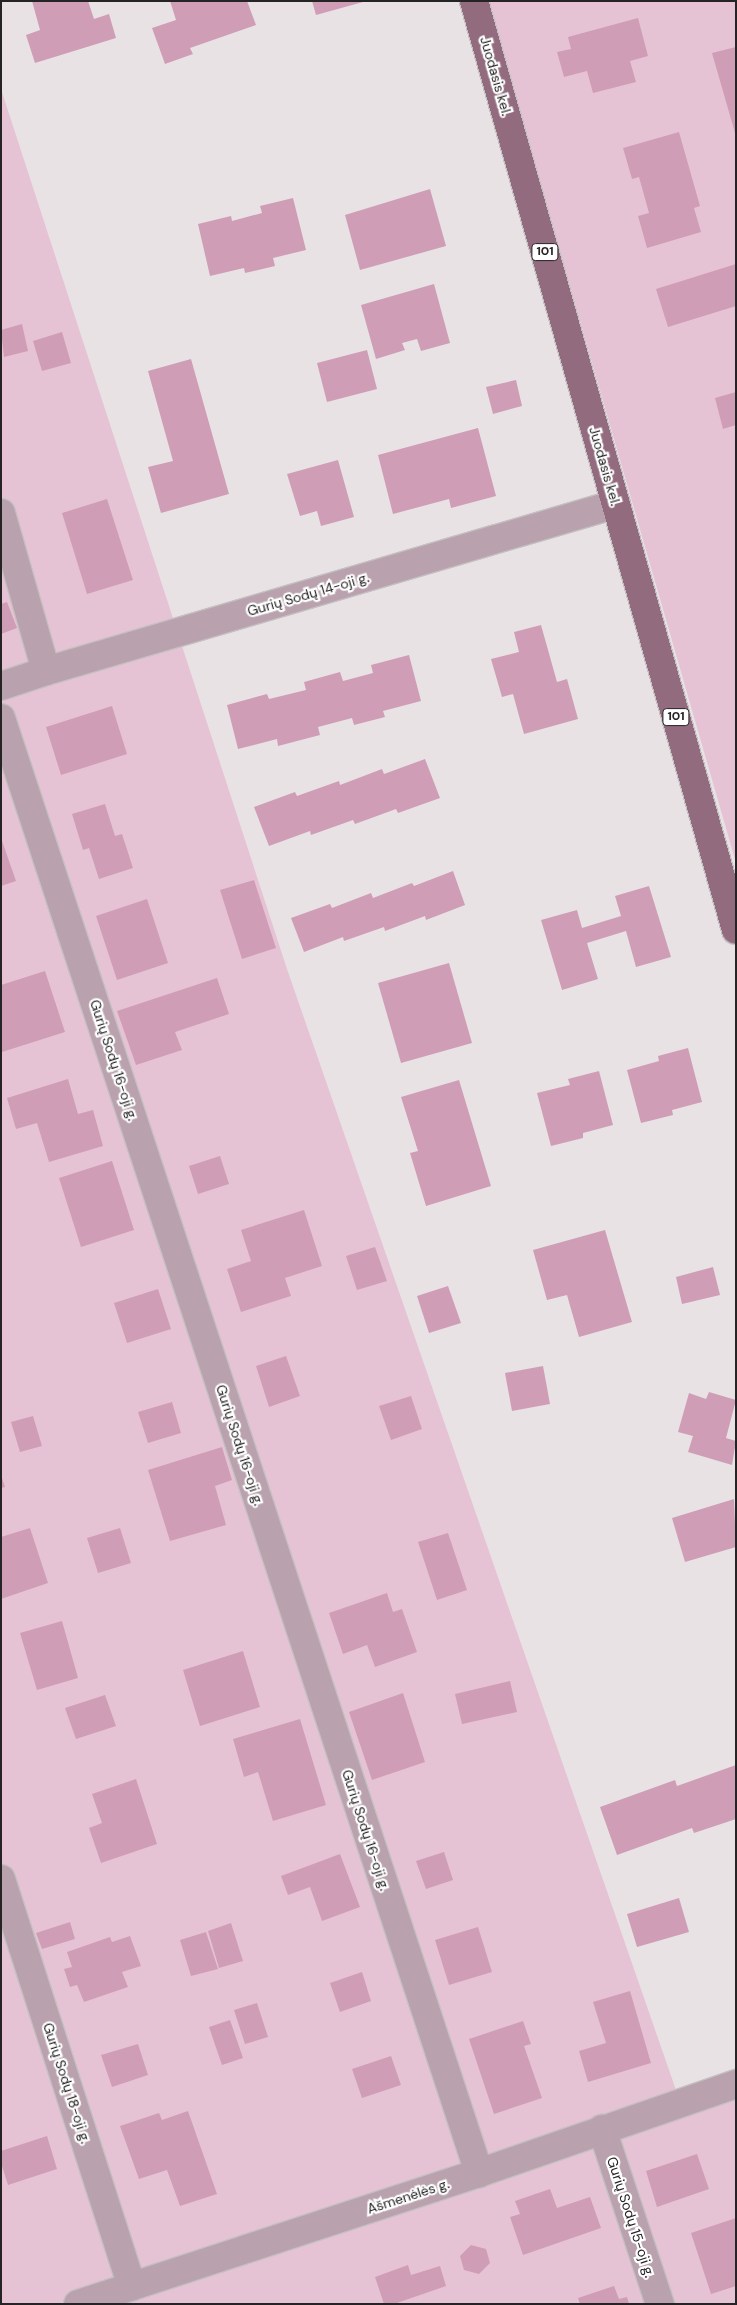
<!DOCTYPE html>
<meta charset="utf-8">
<style>
body{margin:0}
#map{position:relative;width:737px;height:2305px;overflow:hidden;background:#e8e2e5;font-family:"DM Sans",sans-serif}
div>[style]{position:absolute}
.green>*{inset:0;background:#e6c3d4}
.building>*{inset:0;background:#d09db6}
.roads{filter:drop-shadow(1px 0 #c5c0c2) drop-shadow(-1px 0 #c5c0c2) drop-shadow(0 1px #c5c0c2) drop-shadow(0 -1px #c5c0c2)}
.street>*{height:28px;margin:-14px;padding:0 14px;transform-origin:14px;border-radius:14px;background:#b9a2ad}
.primary>*{height:28px;margin:-14px;padding:0 14px;transform-origin:14px;border-radius:14px;background:#936b7f}
span{translate:-50% -50%;white-space:nowrap;text-align:center;line-height:1.15;-webkit-text-stroke:4.5px #fff;paint-order:stroke}
.shield-label span{padding:1px 4px;background:#fff;border:1px solid;border-radius:4px;-webkit-text-stroke-width:0}
.shield-label{font-size:12px;color:#262324;font-weight:700}
.street-label{font-size:14px;color:#262324}
.frame{position:absolute;inset:0;border:2px solid #262324;pointer-events:none}
</style>
<div id="map">
<div class="green">
<div style="clip-path:polygon(488px 1px,736px 1px,736px 864px,736px 863px)"></div>
<div style="clip-path:polygon(1px 89px,287px 969px,685px 2116px,736px 2100px,736px 2304px,1px 2304px)"></div>
</div>
<div class="building">
<div style="clip-path:polygon(32px 1px,88px 1px,94px 19px,109px 14px,116px 38px,35px 63px,26px 35px,40px 30px)"></div>
<div style="clip-path:polygon(170px 1px,247px 1px,256px 25px,190px 48px,193px 54px,165px 64px,152px 28px,176px 20px)"></div>
<div style="clip-path:polygon(312px 1px,363px 1px,363px 2px,316px 15px)"></div>
<div style="clip-path:polygon(638px 18px,648px 56px,630px 61px,636px 82px,593px 93px,587px 71px,564px 77px,557px 52px,571px 49px,568px 37px)"></div>
<div style="clip-path:polygon(736px 47px,736px 133px,735px 133px,712px 53px)"></div>
<div style="clip-path:polygon(679px 132px,700px 206px,694px 208px,701px 232px,647px 248px,638px 216px,649px 213px,639px 177px,632px 179px,623px 148px)"></div>
<div style="clip-path:polygon(430px 189px,446px 246px,360px 270px,345px 215px)"></div>
<div style="clip-path:polygon(293px 198px,306px 250px,273px 258px,275px 266px,245px 273px,244px 268px,210px 276px,198px 224px,231px 216px,232px 221px,262px 213px,260px 206px)"></div>
<div style="clip-path:polygon(736px 264px,736px 306px,668px 327px,656px 289px)"></div>
<div style="clip-path:polygon(434px 284px,450px 343px,421px 351px,417px 339px,402px 343px,405px 350px,376px 359px,361px 305px)"></div>
<div style="clip-path:polygon(22px 324px,28px 351px,4px 357px,1px 330px)"></div>
<div style="clip-path:polygon(62px 332px,71px 363px,42px 371px,33px 341px)"></div>
<div style="clip-path:polygon(367px 350px,377px 389px,327px 402px,317px 363px)"></div>
<div style="clip-path:polygon(191px 359px,229px 494px,161px 513px,148px 467px,173px 461px,148px 371px)"></div>
<div style="clip-path:polygon(516px 380px,522px 406px,493px 414px,486px 387px)"></div>
<div style="clip-path:polygon(736px 392px,736px 425px,723px 429px,715px 398px)"></div>
<div style="clip-path:polygon(478px 428px,496px 496px,451px 508px,449px 499px,393px 514px,378px 455px)"></div>
<div style="clip-path:polygon(338px 460px,354px 517px,321px 526px,317px 511px,300px 516px,287px 474px)"></div>
<div style="clip-path:polygon(107px 499px,133px 580px,87px 594px,62px 513px)"></div>
<div style="clip-path:polygon(7px 602px,17px 628px,1px 634px,1px 604px)"></div>
<div style="clip-path:polygon(541px 625px,557px 682px,567px 679px,578px 719px,524px 734px,513px 694px,502px 697px,491px 659px,519px 652px,514px 632px)"></div>
<div style="clip-path:polygon(409px 655px,421px 701px,383px 711px,385px 717px,354px 725px,352px 718px,318px 727px,320px 735px,278px 746px,277px 739px,238px 749px,227px 705px,267px 694px,269px 699px,306px 690px,304px 682px,340px 672px,343px 681px,373px 673px,371px 665px)"></div>
<div style="clip-path:polygon(112px 706px,127px 754px,61px 775px,46px 727px)"></div>
<div style="clip-path:polygon(425px 759px,440px 798px,398px 813px,396px 809px,355px 824px,353px 820px,311px 835px,310px 831px,269px 846px,254px 807px,295px 792px,297px 796px,339px 781px,340px 785px,382px 769px,384px 774px)"></div>
<div style="clip-path:polygon(105px 804px,115px 836px,122px 834px,133px 868px,99px 879px,89px 848px,83px 850px,72px 814px)"></div>
<div style="clip-path:polygon(1px 838px,16px 881px,1px 886px)"></div>
<div style="clip-path:polygon(453px 871px,465px 905px,426px 920px,425px 916px,385px 931px,384px 927px,344px 941px,343px 937px,304px 952px,291px 918px,330px 904px,332px 908px,371px 893px,373px 898px,412px 883px,414px 886px)"></div>
<div style="clip-path:polygon(254px 880px,276px 948px,242px 959px,220px 890px)"></div>
<div style="clip-path:polygon(649px 886px,671px 957px,636px 967px,626px 931px,587px 943px,598px 979px,562px 990px,541px 920px,577px 910px,582px 928px,621px 916px,615px 896px)"></div>
<div style="clip-path:polygon(147px 899px,168px 963px,117px 980px,96px 916px)"></div>
<div style="clip-path:polygon(449px 963px,472px 1043px,401px 1063px,378px 983px)"></div>
<div style="clip-path:polygon(45px 971px,65px 1032px,2px 1052px,1px 985px)"></div>
<div style="clip-path:polygon(217px 978px,229px 1014px,175px 1032px,182px 1050px,136px 1065px,117px 1011px)"></div>
<div style="clip-path:polygon(688px 1048px,702px 1102px,672px 1110px,673px 1115px,641px 1123px,627px 1070px,659px 1061px,658px 1056px)"></div>
<div style="clip-path:polygon(599px 1071px,613px 1125px,583px 1133px,583px 1138px,551px 1146px,537px 1093px,570px 1085px,568px 1079px)"></div>
<div style="clip-path:polygon(68px 1079px,78px 1114px,93px 1110px,103px 1146px,49px 1162px,37px 1123px,16px 1129px,7px 1098px)"></div>
<div style="clip-path:polygon(459px 1080px,491px 1186px,426px 1206px,410px 1153px,418px 1151px,401px 1097px)"></div>
<div style="clip-path:polygon(220px 1156px,229px 1184px,198px 1194px,189px 1166px)"></div>
<div style="clip-path:polygon(112px 1161px,134px 1230px,81px 1247px,59px 1178px)"></div>
<div style="clip-path:polygon(304px 1210px,322px 1266px,285px 1278px,291px 1296px,241px 1312px,227px 1269px,251px 1261px,241px 1230px)"></div>
<div style="clip-path:polygon(605px 1230px,632px 1322px,579px 1337px,567px 1295px,547px 1300px,533px 1250px)"></div>
<div style="clip-path:polygon(375px 1247px,387px 1281px,357px 1290px,346px 1256px)"></div>
<div style="clip-path:polygon(713px 1267px,720px 1295px,682px 1304px,676px 1277px)"></div>
<div style="clip-path:polygon(448px 1286px,461px 1323px,429px 1333px,417px 1296px)"></div>
<div style="clip-path:polygon(158px 1289px,171px 1329px,127px 1343px,114px 1303px)"></div>
<div style="clip-path:polygon(286px 1356px,300px 1396px,269px 1407px,256px 1366px)"></div>
<div style="clip-path:polygon(543px 1366px,550px 1404px,512px 1411px,505px 1373px)"></div>
<div style="clip-path:polygon(709px 1392px,736px 1400px,726px 1438px,736px 1441px,732px 1465px,688px 1452px,693px 1436px,678px 1432px,689px 1393px,706px 1399px)"></div>
<div style="clip-path:polygon(411px 1396px,422px 1429px,391px 1440px,379px 1406px)"></div>
<div style="clip-path:polygon(172px 1402px,181px 1433px,148px 1443px,138px 1412px)"></div>
<div style="clip-path:polygon(33px 1416px,42px 1446px,20px 1452px,11px 1422px)"></div>
<div style="clip-path:polygon(222px 1447px,232px 1480px,215px 1486px,226px 1525px,170px 1541px,148px 1470px)"></div>
<div style="clip-path:polygon(1px 1475px,5px 1487px,1px 1488px)"></div>
<div style="clip-path:polygon(734px 1499px,736px 1547px,685px 1562px,672px 1518px)"></div>
<div style="clip-path:polygon(30px 1528px,48px 1583px,1px 1599px,1px 1537px)"></div>
<div style="clip-path:polygon(120px 1528px,131px 1563px,98px 1573px,87px 1538px)"></div>
<div style="clip-path:polygon(448px 1533px,467px 1590px,437px 1600px,418px 1542px)"></div>
<div style="clip-path:polygon(387px 1593px,393px 1612px,402px 1609px,417px 1652px,375px 1667px,367px 1645px,343px 1654px,329px 1613px)"></div>
<div style="clip-path:polygon(62px 1621px,78px 1678px,37px 1690px,20px 1633px)"></div>
<div style="clip-path:polygon(243px 1651px,260px 1707px,200px 1726px,183px 1670px)"></div>
<div style="clip-path:polygon(510px 1681px,517px 1712px,462px 1724px,455px 1694px)"></div>
<div style="clip-path:polygon(403px 1693px,425px 1762px,372px 1780px,349px 1712px)"></div>
<div style="clip-path:polygon(105px 1695px,116px 1726px,76px 1739px,65px 1708px)"></div>
<div style="clip-path:polygon(300px 1719px,326px 1805px,273px 1821px,258px 1772px,244px 1777px,233px 1739px)"></div>
<div style="clip-path:polygon(736px 1765px,736px 1819px,694px 1833px,692px 1828px,617px 1855px,600px 1807px,675px 1780px,677px 1786px)"></div>
<div style="clip-path:polygon(136px 1779px,157px 1844px,101px 1863px,89px 1828px,102px 1823px,92px 1794px)"></div>
<div style="clip-path:polygon(444px 1852px,453px 1880px,426px 1889px,416px 1861px)"></div>
<div style="clip-path:polygon(340px 1854px,360px 1907px,322px 1921px,310px 1887px,288px 1895px,281px 1876px)"></div>
<div style="clip-path:polygon(679px 1898px,689px 1932px,637px 1947px,627px 1914px)"></div>
<div style="clip-path:polygon(70px 1922px,75px 1939px,42px 1949px,36px 1933px)"></div>
<div style="clip-path:polygon(231px 1923px,243px 1961px,219px 1968px,208px 1931px)"></div>
<div style="clip-path:polygon(478px 1927px,492px 1972px,449px 1985px,435px 1940px)"></div>
<div style="clip-path:polygon(206px 1932px,218px 1969px,191px 1976px,180px 1940px)"></div>
<div style="clip-path:polygon(130px 1936px,141px 1966px,122px 1972px,128px 1987px,84px 2002px,77px 1985px,70px 1987px,64px 1969px,72px 1967px,67px 1952px,110px 1937px,112px 1942px)"></div>
<div style="clip-path:polygon(362px 1972px,371px 2001px,340px 2012px,330px 1983px)"></div>
<div style="clip-path:polygon(630px 1991px,651px 2063px,588px 2082px,579px 2051px,606px 2043px,593px 2002px)"></div>
<div style="clip-path:polygon(257px 2003px,268px 2037px,245px 2044px,234px 2010px)"></div>
<div style="clip-path:polygon(230px 2020px,243px 2058px,222px 2065px,209px 2027px)"></div>
<div style="clip-path:polygon(523px 2021px,531px 2044px,524px 2046px,542px 2098px,494px 2114px,469px 2039px)"></div>
<div style="clip-path:polygon(138px 2044px,148px 2075px,112px 2087px,101px 2055px)"></div>
<div style="clip-path:polygon(391px 2056px,401px 2085px,362px 2098px,352px 2069px)"></div>
<div style="clip-path:polygon(188px 2111px,217px 2194px,180px 2206px,167px 2170px,139px 2179px,120px 2126px,159px 2113px,162px 2120px)"></div>
<div style="clip-path:polygon(47px 2136px,57px 2169px,8px 2185px,1px 2163px,1px 2151px)"></div>
<div style="clip-path:polygon(697px 2154px,709px 2189px,657px 2207px,646px 2171px)"></div>
<div style="clip-path:polygon(550px 2189px,557px 2208px,590px 2197px,601px 2228px,523px 2255px,510px 2217px,520px 2214px,515px 2201px)"></div>
<div style="clip-path:polygon(736px 2218px,736px 2286px,711px 2294px,691px 2233px)"></div>
<div style="clip-path:polygon(471px 2245px,486px 2249px,490px 2263px,479px 2274px,464px 2270px,460px 2256px)"></div>
<div style="clip-path:polygon(408px 2265px,411px 2275px,440px 2266px,446px 2286px,394px 2304px,384px 2304px,375px 2277px)"></div>
<div style="clip-path:polygon(614px 2286px,619px 2299px,627px 2297px,629px 2304px,580px 2304px,578px 2298px)"></div>
</div>
<div class="roads">
<div class="street">
<div style="left:1px;top:513px;width:164px;rotate:74.1deg"></div>
<div style="left:1px;top:686px;width:47px;rotate:-18.4deg"></div>
<div style="left:46px;top:671px;width:594px;rotate:-16.33deg"></div>
<div style="left:1px;top:718px;width:1532px;rotate:71.81deg"></div>
<div style="left:1px;top:1879px;width:428px;rotate:72.2deg"></div>
<div style="left:602px;top:2129px;width:184px;rotate:71.7deg"></div>
<div style="left:78px;top:2304px;width:422px;rotate:-18.1deg"></div>
<div style="left:479px;top:2173px;width:272px;rotate:-19.1deg"></div>
</div>
<div class="primary">
<div style="left:474px;top:1px;width:965px;rotate:74.25deg"></div>
</div>
</div>
<div class="shield-label">
<span style="left:545px;top:252px">101</span>
<span style="left:676px;top:717px">101</span>
</div>
<div class="street-label">
<span style="left:496px;top:76px;rotate:74deg">Juodasis kel.</span>
<span style="left:605px;top:466px;rotate:74deg">Juodasis kel.</span>
<span style="left:308px;top:594px;rotate:-16deg">Gurių Sodų 14-oji g.</span>
<span style="left:114px;top:1060px;rotate:72deg">Gurių Sodų 16-oji g.</span>
<span style="left:240px;top:1445px;rotate:72deg">Gurių Sodų 16-oji g.</span>
<span style="left:366px;top:1830px;rotate:72deg">Gurių Sodų 16-oji g.</span>
<span style="left:67px;top:2083px;rotate:72deg">Gurių Sodų 18-oji g.</span>
<span style="left:408px;top:2196px;rotate:-18deg">Ašmenėlės g.</span>
<span style="left:631px;top:2217px;rotate:72deg">Gurių Sodų 15-oji g.</span>
</div>
<div class="frame"></div>
</div>
